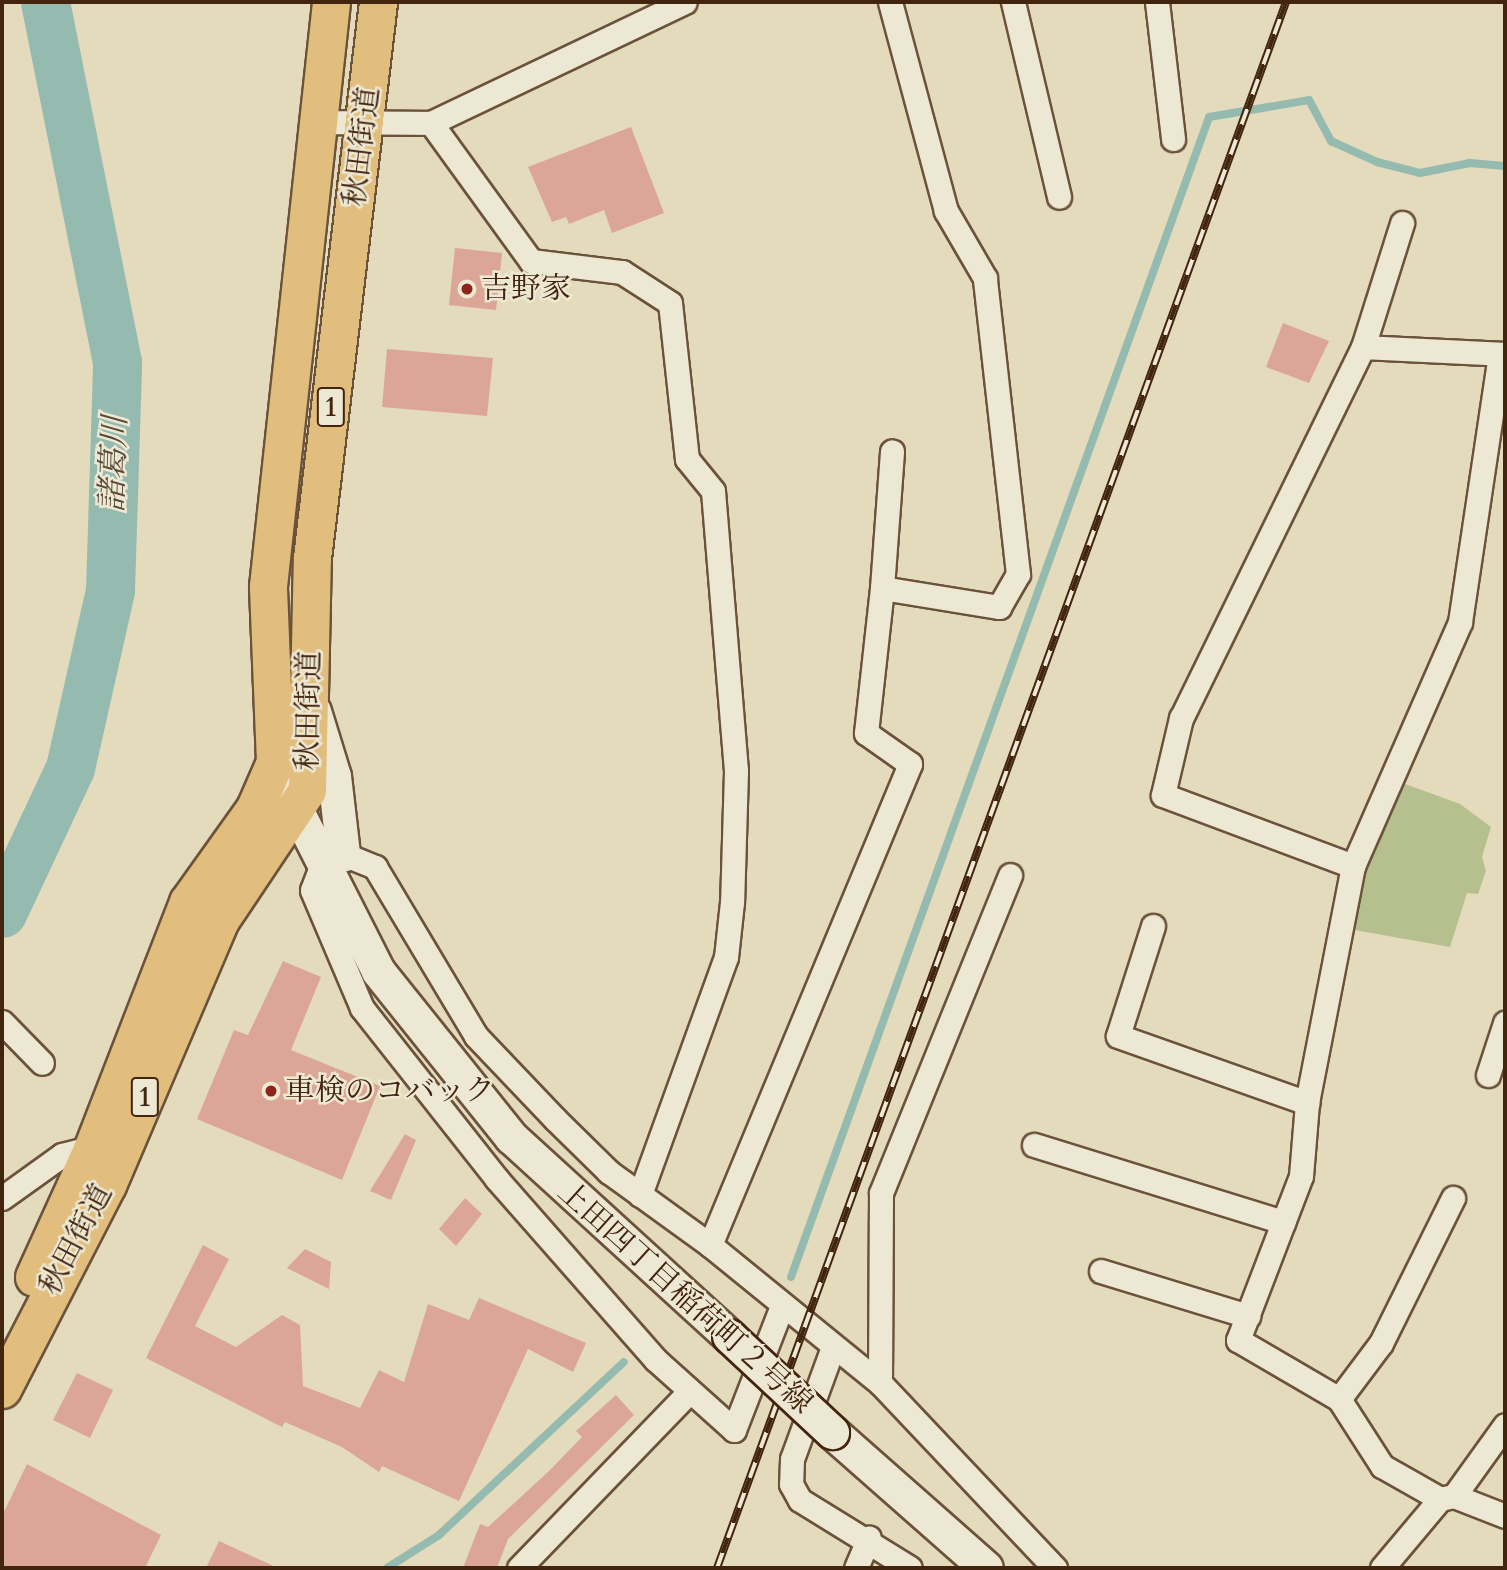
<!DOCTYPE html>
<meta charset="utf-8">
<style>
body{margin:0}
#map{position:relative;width:1507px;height:1570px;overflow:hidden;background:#e4dbbc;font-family:Cardo,"Noto Serif JP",serif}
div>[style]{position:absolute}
.green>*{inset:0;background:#b6c08f}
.stream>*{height:8px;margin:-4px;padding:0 4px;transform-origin:4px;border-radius:4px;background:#95bbb0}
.river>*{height:49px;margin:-24.5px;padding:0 24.5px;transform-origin:24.5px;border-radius:24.5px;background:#95bbb0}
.building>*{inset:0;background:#dca696}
.roads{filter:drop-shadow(2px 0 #6b523a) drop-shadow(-2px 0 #6b523a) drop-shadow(0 2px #6b523a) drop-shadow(0 -2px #6b523a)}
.street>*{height:23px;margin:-11.5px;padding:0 11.5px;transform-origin:11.5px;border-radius:11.5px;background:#ede8d3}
.secondary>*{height:33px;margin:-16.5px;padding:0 16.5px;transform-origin:16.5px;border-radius:16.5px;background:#ede8d3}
.primary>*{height:37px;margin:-18.5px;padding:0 18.5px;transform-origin:18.5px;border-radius:18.5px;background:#e2be7e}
.rail>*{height:8px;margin-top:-4px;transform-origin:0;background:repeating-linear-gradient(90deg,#ede8d3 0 16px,#43240f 0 32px);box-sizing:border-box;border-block:2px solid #43240f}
.bridges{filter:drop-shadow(2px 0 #43240f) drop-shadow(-2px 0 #43240f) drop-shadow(0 2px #43240f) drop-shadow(0 -2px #43240f)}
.secondary-bridge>*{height:33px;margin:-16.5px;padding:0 16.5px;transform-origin:16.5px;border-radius:16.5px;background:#ede8d3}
.dots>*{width:19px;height:19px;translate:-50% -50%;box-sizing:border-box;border:4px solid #ede8d3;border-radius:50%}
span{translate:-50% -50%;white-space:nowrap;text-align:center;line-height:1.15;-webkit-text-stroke:5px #ede8d3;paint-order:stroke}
.shield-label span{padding:2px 5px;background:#ede8d3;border:2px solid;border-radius:5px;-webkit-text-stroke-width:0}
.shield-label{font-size:28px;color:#43240f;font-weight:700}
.street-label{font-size:30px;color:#43240f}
.poi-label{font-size:30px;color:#43240f}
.left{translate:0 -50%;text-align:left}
.water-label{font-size:32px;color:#584a37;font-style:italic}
.frame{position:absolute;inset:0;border:4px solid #43240f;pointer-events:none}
</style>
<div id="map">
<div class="green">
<div style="clip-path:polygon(1397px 781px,1460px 804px,1491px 827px,1482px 857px,1486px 871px,1478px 894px,1467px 893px,1450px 947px,1349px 929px,1358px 868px)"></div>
</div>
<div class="stream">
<div style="left:791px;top:1277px;width:1233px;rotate:-70.18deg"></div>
<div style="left:1209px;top:117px;width:101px;rotate:-9.6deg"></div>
<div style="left:1309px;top:100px;width:47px;rotate:61.8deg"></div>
<div style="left:1331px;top:141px;width:51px;rotate:24.5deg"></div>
<div style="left:1377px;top:162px;width:44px;rotate:14.3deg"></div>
<div style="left:1420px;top:173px;width:51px;rotate:-11.3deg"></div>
<div style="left:1470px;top:163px;width:35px;rotate:5deg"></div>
<div style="left:387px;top:1568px;width:62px;rotate:-32.4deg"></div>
<div style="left:439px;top:1535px;width:253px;rotate:-43.1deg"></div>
</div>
<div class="river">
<div style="left:2px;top:913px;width:160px;rotate:-64.9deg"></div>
<div style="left:70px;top:768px;width:182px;rotate:-77.3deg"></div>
<div style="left:110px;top:590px;width:228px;rotate:-88.2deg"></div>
<div style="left:117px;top:362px;width:367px;rotate:-101.3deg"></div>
</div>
<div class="building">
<div style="clip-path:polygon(631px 127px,664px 213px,612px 233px,604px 210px,569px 224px,566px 217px,552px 222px,528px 167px)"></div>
<div style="clip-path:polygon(455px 248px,502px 253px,496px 310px,449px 305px)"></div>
<div style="clip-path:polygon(1283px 323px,1329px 341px,1309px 383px,1266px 367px)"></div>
<div style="clip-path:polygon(387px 349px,493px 358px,487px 416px,382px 407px)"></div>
<div style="clip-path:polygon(283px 961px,321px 977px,291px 1050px,380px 1086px,342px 1180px,197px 1119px,234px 1030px,248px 1035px)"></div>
<div style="clip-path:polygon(405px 1134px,416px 1140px,391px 1200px,370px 1191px)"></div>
<div style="clip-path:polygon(465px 1198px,482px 1214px,456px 1246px,439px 1229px)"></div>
<div style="clip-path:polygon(203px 1245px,229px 1259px,195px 1326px,236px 1347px,282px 1315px,300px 1325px,303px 1386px,360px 1408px,379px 1370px,404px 1382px,428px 1304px,469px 1320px,479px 1298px,586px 1343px,573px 1372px,528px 1349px,459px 1501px,382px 1466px,379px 1472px,342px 1447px,285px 1422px,282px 1427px,146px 1358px)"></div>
<div style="clip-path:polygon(305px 1249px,331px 1262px,329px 1289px,287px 1268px)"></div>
<div style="clip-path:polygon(77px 1373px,113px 1390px,90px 1438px,53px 1420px)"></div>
<div style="clip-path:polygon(616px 1395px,634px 1415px,508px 1539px,497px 1568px,463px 1568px,480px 1524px,488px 1527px,549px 1471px,582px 1437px,576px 1431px)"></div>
<div style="clip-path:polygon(27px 1464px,161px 1535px,145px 1568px,2px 1568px,2px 1516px)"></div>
<div style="clip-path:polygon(219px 1541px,278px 1568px,206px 1568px)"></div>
</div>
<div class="roads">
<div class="street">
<div style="left:1013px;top:2px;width:200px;rotate:76.7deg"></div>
<div style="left:1157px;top:2px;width:138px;rotate:83.3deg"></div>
<div style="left:318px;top:122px;width:113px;rotate:0.5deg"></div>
<div style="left:431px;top:123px;width:281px;rotate:-25.5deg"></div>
<div style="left:431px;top:123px;width:170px;rotate:54.1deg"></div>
<div style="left:531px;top:261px;width:92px;rotate:6.9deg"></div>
<div style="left:622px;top:272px;width:57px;rotate:32.9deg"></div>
<div style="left:670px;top:303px;width:157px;rotate:83.8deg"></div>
<div style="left:687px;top:459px;width:41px;rotate:50.9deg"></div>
<div style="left:713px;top:491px;width:281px;rotate:85.3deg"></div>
<div style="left:736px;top:771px;width:131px;rotate:91.7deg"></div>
<div style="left:732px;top:902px;width:55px;rotate:96.2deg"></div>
<div style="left:726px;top:957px;width:253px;rotate:109.9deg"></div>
<div style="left:1363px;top:347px;width:130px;rotate:-72.5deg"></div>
<div style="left:1505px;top:354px;width:142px;rotate:-177.2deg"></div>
<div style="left:1363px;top:347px;width:413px;rotate:116.1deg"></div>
<div style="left:1181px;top:718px;width:79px;rotate:103.2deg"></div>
<div style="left:1163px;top:795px;width:203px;rotate:20.5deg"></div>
<div style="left:1353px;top:866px;width:241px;rotate:101deg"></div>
<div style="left:1307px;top:1103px;width:73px;rotate:94.7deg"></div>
<div style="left:1301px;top:1176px;width:176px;rotate:111deg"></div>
<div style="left:1238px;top:1340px;width:117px;rotate:30.3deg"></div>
<div style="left:1339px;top:1399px;width:80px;rotate:57.3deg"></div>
<div style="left:1382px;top:1466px;width:67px;rotate:29.6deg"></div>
<div style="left:1440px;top:1499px;width:14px;rotate:-12deg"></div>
<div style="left:1454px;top:1496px;width:55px;rotate:21.4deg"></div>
<div style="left:882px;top:588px;width:137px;rotate:-85.8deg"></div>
<div style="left:1353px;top:866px;width:266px;rotate:-66.3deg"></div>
<div style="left:1460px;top:622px;width:270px;rotate:-81.5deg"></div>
<div style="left:1153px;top:926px;width:115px;rotate:107.7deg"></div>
<div style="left:1118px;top:1036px;width:201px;rotate:19.5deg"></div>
<div style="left:2px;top:1022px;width:57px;rotate:45.7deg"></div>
<div style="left:1488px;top:1075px;width:55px;rotate:-71.9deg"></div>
<div style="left:1034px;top:1145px;width:261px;rotate:17.2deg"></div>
<div style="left:2px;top:1198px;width:74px;rotate:-35.6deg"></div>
<div style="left:62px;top:1155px;width:32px;rotate:-14deg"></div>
<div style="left:710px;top:1245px;width:521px;rotate:-67.42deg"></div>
<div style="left:910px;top:764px;width:54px;rotate:-144.8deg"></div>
<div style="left:866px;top:733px;width:146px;rotate:-83.7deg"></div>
<div style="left:882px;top:588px;width:119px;rotate:9.2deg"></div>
<div style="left:999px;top:607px;width:38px;rotate:-60deg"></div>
<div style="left:1018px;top:574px;width:298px;rotate:-96.4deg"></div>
<div style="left:985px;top:278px;width:78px;rotate:-120.2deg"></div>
<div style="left:946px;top:211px;width:216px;rotate:-105deg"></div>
<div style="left:1101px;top:1271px;width:154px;rotate:17deg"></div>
<div style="left:782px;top:1306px;width:133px;rotate:111.2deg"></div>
<div style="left:734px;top:1430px;width:106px;rotate:-138.1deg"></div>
<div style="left:655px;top:1359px;width:240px;rotate:-131.3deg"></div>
<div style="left:497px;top:1179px;width:218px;rotate:-128.3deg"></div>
<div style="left:362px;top:1008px;width:128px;rotate:-113deg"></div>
<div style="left:312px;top:890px;width:30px;rotate:-69deg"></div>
<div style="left:323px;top:862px;width:22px;rotate:-22deg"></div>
<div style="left:343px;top:854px;width:35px;rotate:22deg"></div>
<div style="left:375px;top:867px;width:197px;rotate:59.1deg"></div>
<div style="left:476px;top:1036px;width:115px;rotate:46.4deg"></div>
<div style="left:555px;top:1119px;width:76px;rotate:44.5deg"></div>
<div style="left:609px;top:1172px;width:125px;rotate:35.9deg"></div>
<div style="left:710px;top:1245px;width:219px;rotate:39.1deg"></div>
<div style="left:880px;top:1383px;width:255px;rotate:46.6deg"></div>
<div style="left:833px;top:1347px;width:119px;rotate:110.1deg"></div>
<div style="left:792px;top:1459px;width:25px;rotate:92deg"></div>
<div style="left:791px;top:1484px;width:18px;rotate:61deg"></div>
<div style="left:800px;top:1500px;width:129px;rotate:31.7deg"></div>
<div style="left:880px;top:1383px;width:190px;rotate:-89.7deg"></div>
<div style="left:881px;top:1193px;width:343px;rotate:-67.9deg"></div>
<div style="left:1339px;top:1399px;width:70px;rotate:-53.1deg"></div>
<div style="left:1381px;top:1343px;width:162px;rotate:-63.6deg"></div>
<div style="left:1454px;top:1496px;width:87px;rotate:-54.3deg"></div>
<div style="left:519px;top:1568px;width:246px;rotate:-46deg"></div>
<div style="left:856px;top:1568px;width:33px;rotate:-67deg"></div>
<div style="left:1382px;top:1568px;width:90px;rotate:-50deg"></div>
</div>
<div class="secondary">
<div style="left:314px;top:711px;width:68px;rotate:72.9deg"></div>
<div style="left:334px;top:776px;width:79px;rotate:83.4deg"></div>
<div style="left:277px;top:741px;width:73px;rotate:74.1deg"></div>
<div style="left:297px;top:811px;width:179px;rotate:63.1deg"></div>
<div style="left:378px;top:971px;width:213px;rotate:51.3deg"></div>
<div style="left:511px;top:1137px;width:295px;rotate:42.4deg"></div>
<div style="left:832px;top:1432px;width:205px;rotate:41.4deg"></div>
</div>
<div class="primary">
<div style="left:34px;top:1277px;width:143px;rotate:-65.6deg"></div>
<div style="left:93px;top:1147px;width:263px;rotate:-68.8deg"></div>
<div style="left:188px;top:902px;width:115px;rotate:-54.5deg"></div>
<div style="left:255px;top:808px;width:50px;rotate:-66.5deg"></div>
<div style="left:275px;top:762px;width:176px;rotate:-92.3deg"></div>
<div style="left:268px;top:586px;width:587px;rotate:-83.84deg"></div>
<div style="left:2px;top:1389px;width:229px;rotate:-62.8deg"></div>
<div style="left:107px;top:1185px;width:288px;rotate:-66.9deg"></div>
<div style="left:220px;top:920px;width:156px;rotate:-56.2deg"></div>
<div style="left:307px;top:790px;width:232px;rotate:-88.8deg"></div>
<div style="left:312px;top:558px;width:560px;rotate:-83.23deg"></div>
</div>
</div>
<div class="rail">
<div style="left:717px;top:1568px;width:1666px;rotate:-70.03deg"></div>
</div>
<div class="bridges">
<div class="secondary-bridge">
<div style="left:729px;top:1336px;width:141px;rotate:43deg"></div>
</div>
</div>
<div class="dots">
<div style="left:467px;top:289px;background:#8f2418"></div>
<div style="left:271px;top:1091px;background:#8f2418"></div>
</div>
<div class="shield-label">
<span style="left:331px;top:407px">1</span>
<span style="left:145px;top:1097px">1</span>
</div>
<div class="street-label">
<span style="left:362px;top:147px;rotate:-83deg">秋田街道</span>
<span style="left:309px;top:711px;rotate:-89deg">秋田街道</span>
<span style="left:76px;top:1240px;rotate:-62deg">秋田街道</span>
<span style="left:685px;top:1298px;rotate:42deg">上田四丁目稲荷町２号線</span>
</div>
<div class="poi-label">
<span class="left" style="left:481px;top:289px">吉野家</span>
<span class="left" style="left:285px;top:1091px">車検のコバック</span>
</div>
<div class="water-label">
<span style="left:114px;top:464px;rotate:-88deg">諸葛川</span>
</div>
<div class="frame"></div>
</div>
